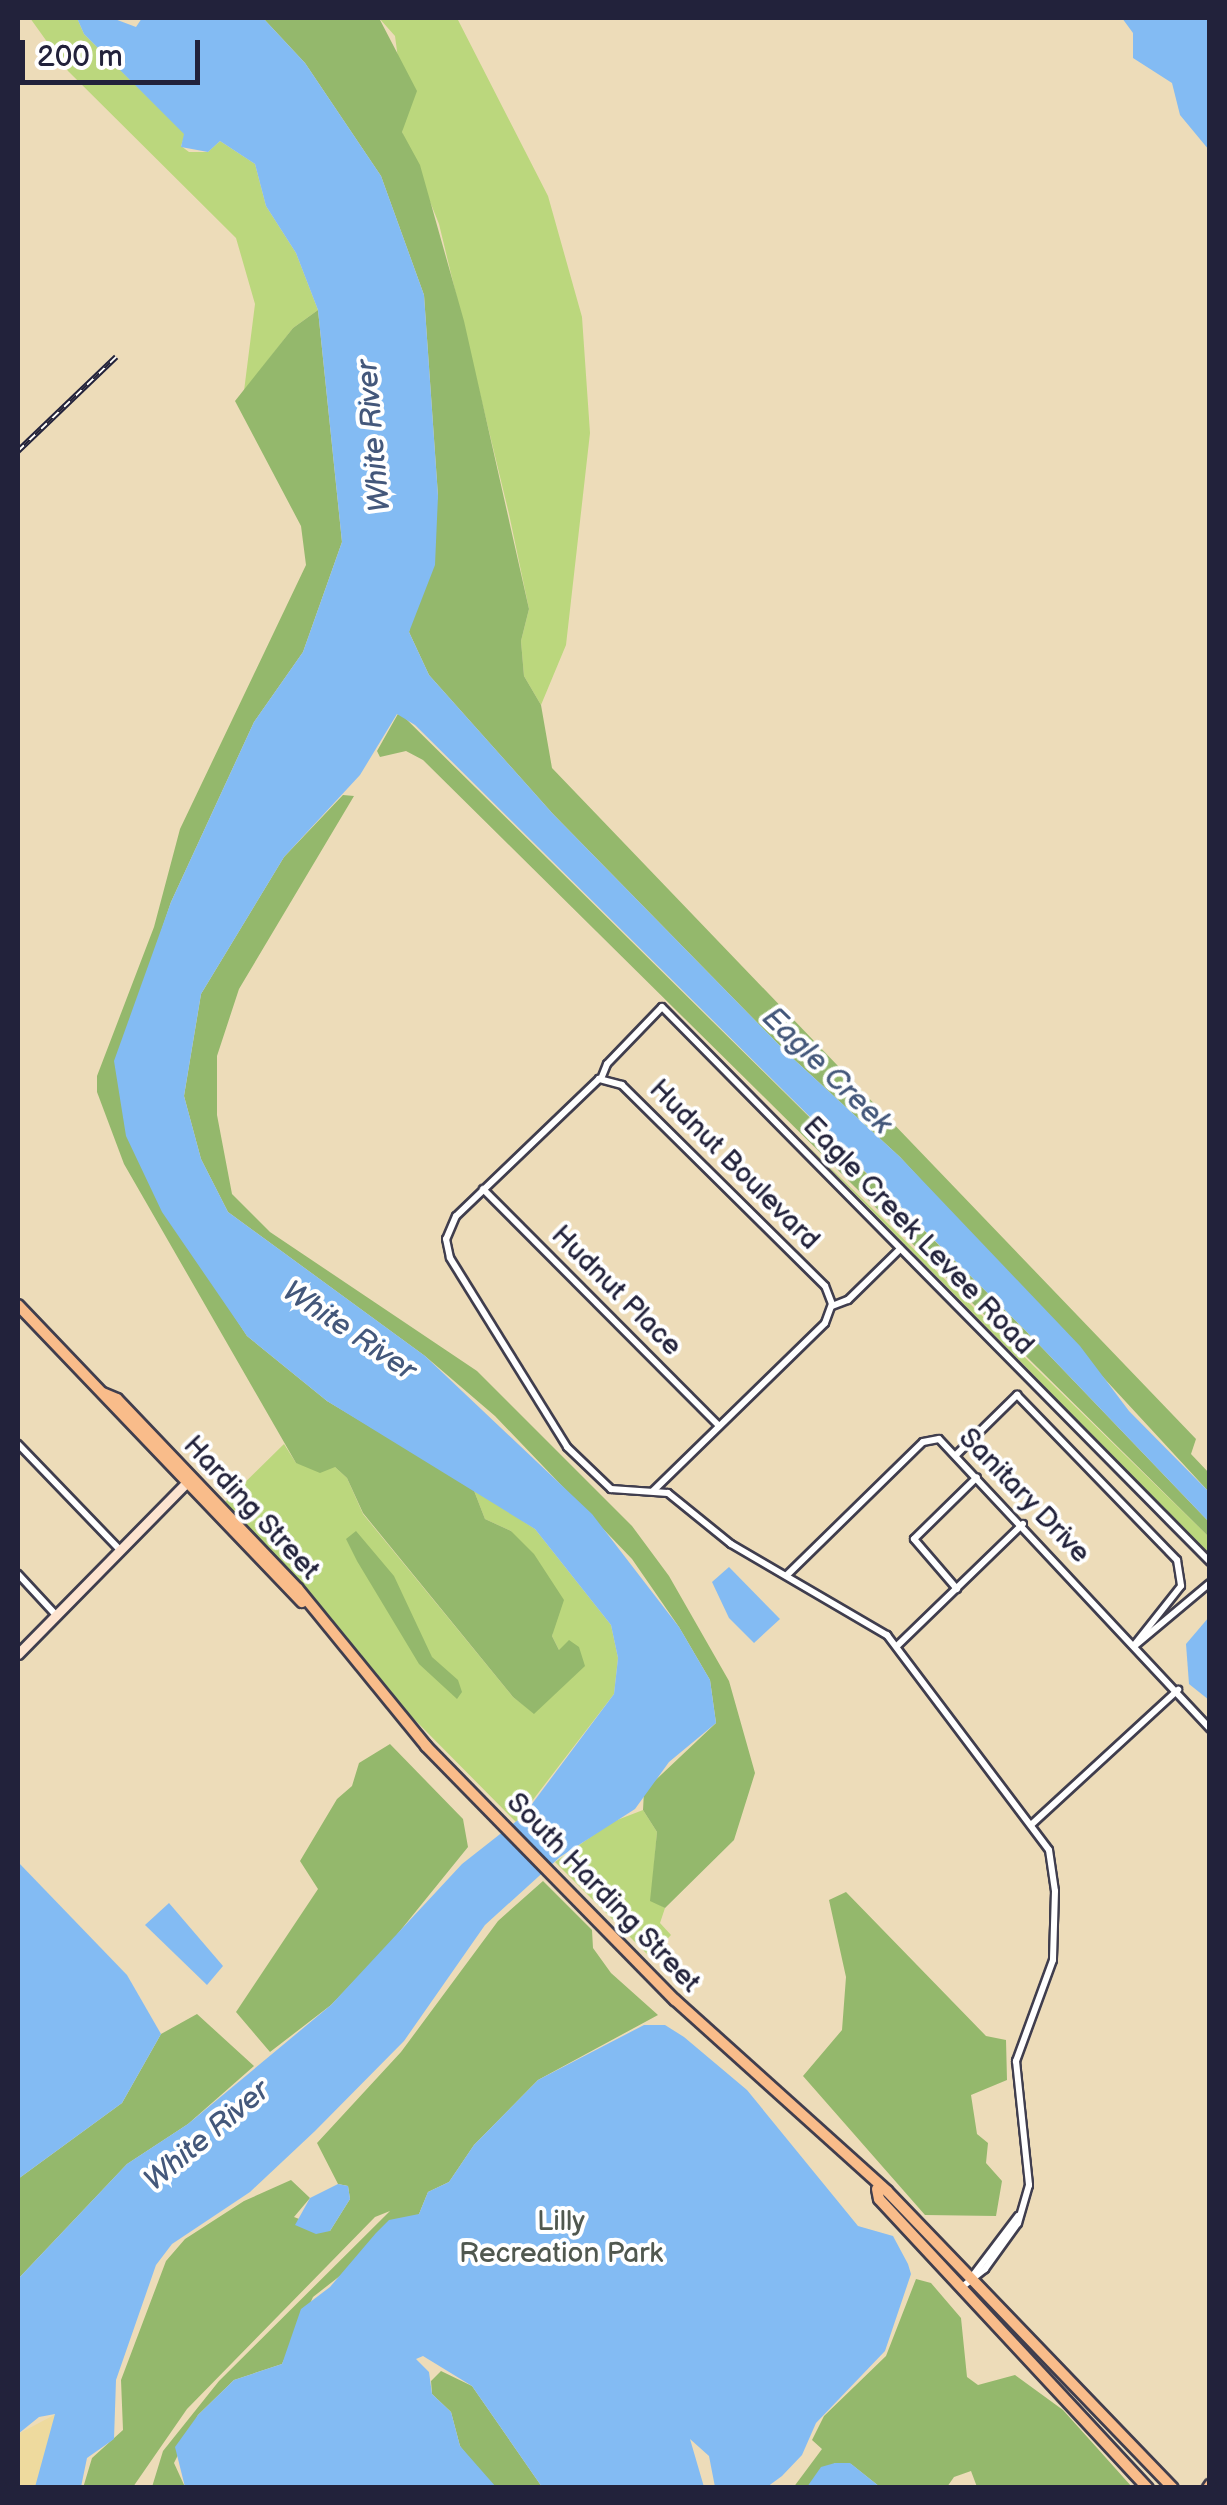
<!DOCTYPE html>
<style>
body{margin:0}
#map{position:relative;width:1227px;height:2505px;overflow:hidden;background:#eddcb9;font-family:"Balsamiq Sans",sans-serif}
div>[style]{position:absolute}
.green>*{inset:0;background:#bbd77d}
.forest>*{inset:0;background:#94b86c}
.sand>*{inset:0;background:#eeda9e}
.water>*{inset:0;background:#83bbf3}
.roads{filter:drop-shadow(2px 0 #403e4e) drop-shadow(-2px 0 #403e4e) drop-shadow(0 2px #403e4e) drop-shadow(0 -2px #403e4e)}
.street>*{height:6px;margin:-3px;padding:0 3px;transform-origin:3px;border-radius:3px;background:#fff}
.secondary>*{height:9px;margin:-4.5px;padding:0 4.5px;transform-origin:4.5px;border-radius:4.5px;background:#fde4d0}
.primary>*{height:10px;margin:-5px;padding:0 5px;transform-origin:5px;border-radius:5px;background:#f9bc8a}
.rail>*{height:6px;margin-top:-3px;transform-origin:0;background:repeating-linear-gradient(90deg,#fff 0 8px,#22223b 0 16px);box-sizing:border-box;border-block:2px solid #22223b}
span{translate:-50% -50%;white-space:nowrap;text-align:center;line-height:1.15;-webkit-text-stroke:8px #fff;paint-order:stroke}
.street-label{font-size:28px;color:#22223b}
.park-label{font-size:28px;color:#50584f}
.water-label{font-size:30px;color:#44587b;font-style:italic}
.frame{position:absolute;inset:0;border:20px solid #22223b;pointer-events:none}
.scale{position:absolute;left:20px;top:40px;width:180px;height:45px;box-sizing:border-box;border:5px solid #22223b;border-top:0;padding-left:12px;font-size:30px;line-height:35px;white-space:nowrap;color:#22223b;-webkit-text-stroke:8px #fff;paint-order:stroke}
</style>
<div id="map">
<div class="green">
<div style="clip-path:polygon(30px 18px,77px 18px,84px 34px,185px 134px,181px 146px,189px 152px,208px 152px,220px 141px,255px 164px,266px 206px,296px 253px,318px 310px,293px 328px,244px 391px,255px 304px,236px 238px,68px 71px)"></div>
<div style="clip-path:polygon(379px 18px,457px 18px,548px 196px,582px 317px,590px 433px,566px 645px,541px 705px,524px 676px,521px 641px,529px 609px,509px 514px,439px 224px,402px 132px,405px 111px,395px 36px)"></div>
<div style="clip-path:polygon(799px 1137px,1209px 1537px,1209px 1559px,1025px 1366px)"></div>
<div style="clip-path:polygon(284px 1444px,296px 1463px,335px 1467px,347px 1478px,363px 1514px,513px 1697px,534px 1713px,559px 1650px,552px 1636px,555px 1622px,511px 1531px,485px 1519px,473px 1488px,535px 1529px,611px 1625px,618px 1658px,614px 1694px,516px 1822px,405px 1710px,307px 1589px,224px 1503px)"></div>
<div style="clip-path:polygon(643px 1810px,657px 1832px,651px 1900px,665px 1908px,660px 1923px,671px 1935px,650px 1957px,555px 1862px,612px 1822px)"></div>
</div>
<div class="forest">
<div style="clip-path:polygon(263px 18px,379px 18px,417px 91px,402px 132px,420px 165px,464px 321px,529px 609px,521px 641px,524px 676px,541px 705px,552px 768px,1196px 1439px,1191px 1454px,1209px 1473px,1209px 1492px,900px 1157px,786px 1052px,553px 814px,429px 675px,409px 632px,438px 496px,424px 295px,381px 176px,305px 63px)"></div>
<div style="clip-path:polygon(318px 310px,342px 542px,303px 652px,254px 722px,171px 902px,149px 967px,210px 1279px,247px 1336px,327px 1401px,473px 1488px,485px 1519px,511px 1531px,534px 1554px,564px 1600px,552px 1636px,559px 1650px,569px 1640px,579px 1647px,585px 1666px,534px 1714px,513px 1697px,363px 1513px,347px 1478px,335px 1467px,320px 1473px,296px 1463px,124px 1164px,97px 1092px,97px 1076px,154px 927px,180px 829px,306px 565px,301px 526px,235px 401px,293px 328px)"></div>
<div style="clip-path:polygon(399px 712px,1026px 1331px,1209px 1522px,1209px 1537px,423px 760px,406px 751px,380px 757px,377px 751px)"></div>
<div style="clip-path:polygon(343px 795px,354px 796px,239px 989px,217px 1056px,217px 1115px,232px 1194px,270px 1232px,477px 1371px,632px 1526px,669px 1576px,729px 1681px,755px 1773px,734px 1840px,665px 1908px,650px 1901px,657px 1832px,643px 1810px,644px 1791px,716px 1723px,710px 1680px,679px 1627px,632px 1559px,495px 1416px,425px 1356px,228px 1212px,201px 1159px,184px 1096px,201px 994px,284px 857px)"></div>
<div style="clip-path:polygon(356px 1531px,394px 1576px,432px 1657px,458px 1680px,462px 1692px,457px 1699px,419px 1664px,357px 1561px,346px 1539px)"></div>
<div style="clip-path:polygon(390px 1744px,463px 1819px,468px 1847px,387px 1947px,331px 2005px,270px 2052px,236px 2012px,318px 1889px,300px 1861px,337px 1799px,352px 1786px,359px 1763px)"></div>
<div style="clip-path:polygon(543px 1881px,592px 1930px,593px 1948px,611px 1973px,658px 2015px,538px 2080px,474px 2145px,449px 2182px,428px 2192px,419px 2214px,313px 2297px,282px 2364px,234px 2380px,198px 2415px,174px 2463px,185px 2487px,152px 2487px,163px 2451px,219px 2381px,390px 2211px,375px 2217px,187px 2409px,133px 2487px,83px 2488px,92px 2458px,123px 2430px,121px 2380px,166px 2261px,185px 2239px,244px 2201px,291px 2180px,310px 2198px,294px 2217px,330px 2231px,350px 2199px,348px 2186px,338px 2184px,317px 2143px,401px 2052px,498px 1921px)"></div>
<div style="clip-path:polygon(846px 1892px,986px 2036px,1006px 2040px,1007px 2080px,971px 2095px,977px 2134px,988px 2143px,986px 2163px,1002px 2181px,996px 2216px,925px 2215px,803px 2076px,842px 2030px,846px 1977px,829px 1900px)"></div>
<div style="clip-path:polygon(197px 2014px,254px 2066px,188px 2124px,127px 2164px,18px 2279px,18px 2179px,122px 2103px,161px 2034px)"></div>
<div style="clip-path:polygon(916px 2279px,931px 2283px,961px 2318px,967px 2377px,978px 2385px,1015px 2375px,1063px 2410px,1132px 2487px,977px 2487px,971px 2471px,954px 2477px,947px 2487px,880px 2487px,851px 2464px,835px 2463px,807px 2487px,793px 2488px,822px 2449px,812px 2440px,824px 2416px,886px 2356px)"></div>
<div style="clip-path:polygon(441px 2371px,472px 2386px,542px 2487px,496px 2487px,486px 2480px,460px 2446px,451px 2412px,432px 2394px,431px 2381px)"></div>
</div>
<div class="sand">
<div style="clip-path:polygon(56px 2414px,37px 2485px,18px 2488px,18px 2434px)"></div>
</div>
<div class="water">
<div style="clip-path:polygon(77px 18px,112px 18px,136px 27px,142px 18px,263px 18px,305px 63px,381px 176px,424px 295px,438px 496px,435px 565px,409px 632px,429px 675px,553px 814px,786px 1052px,900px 1157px,1080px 1346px,1129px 1411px,1209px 1492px,1209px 1522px,1026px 1331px,415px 725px,397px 714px,360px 775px,284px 857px,201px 994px,184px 1096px,201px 1159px,228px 1212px,425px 1356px,592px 1514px,679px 1627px,710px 1680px,716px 1723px,669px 1762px,635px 1809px,560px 1857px,485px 1925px,404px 2041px,315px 2131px,250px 2192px,172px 2244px,156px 2265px,116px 2380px,114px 2439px,87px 2458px,81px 2487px,35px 2487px,55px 2414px,39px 2417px,18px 2434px,18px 2279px,127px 2164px,188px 2124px,331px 2005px,462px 1864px,523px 1816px,614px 1694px,618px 1658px,611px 1625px,535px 1529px,327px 1401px,247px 1336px,162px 1212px,126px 1136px,114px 1061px,171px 902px,254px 722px,303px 652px,342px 542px,318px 310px,296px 253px,266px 206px,255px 164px,220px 141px,208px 152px,181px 147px,184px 134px,84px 34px)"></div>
<div style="clip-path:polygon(1122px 18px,1209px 18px,1209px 150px,1180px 115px,1172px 83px,1133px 58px,1133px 33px)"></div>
<div style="clip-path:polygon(729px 1567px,780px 1619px,754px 1643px,729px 1618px,712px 1582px)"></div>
<div style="clip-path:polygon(1209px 1617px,1210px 1617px,1209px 1700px,1189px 1684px,1186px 1644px)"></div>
<div style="clip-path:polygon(18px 1862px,127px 1975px,161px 2034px,122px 2103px,18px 2179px)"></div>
<div style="clip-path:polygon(169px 1903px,223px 1966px,207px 1985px,145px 1925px)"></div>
<div style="clip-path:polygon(644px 2025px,665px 2025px,684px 2037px,747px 2090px,858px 2226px,893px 2236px,908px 2264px,911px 2274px,885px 2351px,816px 2423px,802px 2455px,782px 2476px,767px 2487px,715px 2487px,709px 2456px,690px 2439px,704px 2487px,542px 2487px,472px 2386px,423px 2356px,416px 2359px,429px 2372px,432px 2394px,451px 2412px,460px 2446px,496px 2487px,185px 2487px,175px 2447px,198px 2415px,234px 2380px,282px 2364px,301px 2309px,330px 2287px,376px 2233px,389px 2220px,419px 2214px,428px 2192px,449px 2182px,474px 2145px,538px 2080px)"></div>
<div style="clip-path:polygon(338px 2184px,348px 2186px,350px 2199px,330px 2231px,316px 2234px,295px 2225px,310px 2198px)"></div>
<div style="clip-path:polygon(835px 2463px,850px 2463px,880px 2487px,807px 2487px,821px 2467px)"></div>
</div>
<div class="roads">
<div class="street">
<div style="left:601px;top:1079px;width:16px;rotate:-68deg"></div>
<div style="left:607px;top:1064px;width:79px;rotate:-46deg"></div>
<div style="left:662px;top:1007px;width:780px;rotate:45.36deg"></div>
<div style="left:483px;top:1189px;width:333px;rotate:45.1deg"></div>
<div style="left:832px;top:1306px;width:17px;rotate:-21deg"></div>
<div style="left:848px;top:1300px;width:73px;rotate:-44.4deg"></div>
<div style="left:18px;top:1444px;width:147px;rotate:46.1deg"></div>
<div style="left:956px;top:1455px;width:86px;rotate:-44.5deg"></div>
<div style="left:1017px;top:1395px;width:230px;rotate:45.9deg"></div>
<div style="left:1177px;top:1560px;width:26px;rotate:81deg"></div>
<div style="left:1181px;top:1586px;width:74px;rotate:128.4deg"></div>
<div style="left:653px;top:1491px;width:240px;rotate:-44.3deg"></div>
<div style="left:825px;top:1323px;width:20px;rotate:-70deg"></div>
<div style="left:832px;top:1304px;width:19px;rotate:-111deg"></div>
<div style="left:825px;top:1286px;width:286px;rotate:-135.3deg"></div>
<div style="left:622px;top:1085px;width:24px;rotate:-165deg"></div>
<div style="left:599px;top:1079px;width:198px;rotate:136.2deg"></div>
<div style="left:456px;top:1216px;width:25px;rotate:113deg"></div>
<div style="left:446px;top:1239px;width:19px;rotate:78deg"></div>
<div style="left:450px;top:1258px;width:222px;rotate:58.2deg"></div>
<div style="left:567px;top:1447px;width:61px;rotate:43.7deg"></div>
<div style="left:611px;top:1489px;width:57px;rotate:4deg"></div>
<div style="left:668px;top:1493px;width:81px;rotate:39deg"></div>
<div style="left:731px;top:1544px;width:181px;rotate:30.3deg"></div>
<div style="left:887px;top:1635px;width:269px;rotate:53deg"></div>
<div style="left:1049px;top:1850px;width:41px;rotate:81.7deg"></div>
<div style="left:1055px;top:1891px;width:69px;rotate:91.7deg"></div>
<div style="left:1053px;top:1960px;width:108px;rotate:110.1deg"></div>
<div style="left:1016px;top:2061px;width:125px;rotate:84deg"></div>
<div style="left:1029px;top:2185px;width:40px;rotate:106deg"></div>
<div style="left:1018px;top:2223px;width:57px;rotate:125.7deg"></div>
<div style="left:985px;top:2269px;width:29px;rotate:142deg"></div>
<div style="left:18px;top:1574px;width:56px;rotate:47.2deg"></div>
<div style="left:787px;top:1575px;width:190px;rotate:-44.4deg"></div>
<div style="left:923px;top:1442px;width:16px;rotate:-11deg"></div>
<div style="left:939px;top:1439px;width:397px;rotate:46.9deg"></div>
<div style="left:957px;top:1589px;width:66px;rotate:-130.7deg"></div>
<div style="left:914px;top:1539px;width:88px;rotate:-44.5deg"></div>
<div style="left:1137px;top:1644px;width:95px;rotate:-39.9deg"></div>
<div style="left:898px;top:1645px;width:174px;rotate:-44.1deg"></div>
<div style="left:1031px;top:1825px;width:200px;rotate:-42.6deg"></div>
<div style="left:971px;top:2278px;width:78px;rotate:-52.8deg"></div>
</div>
<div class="secondary">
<div style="left:18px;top:1654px;width:247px;rotate:-45.5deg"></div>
</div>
<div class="primary">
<div style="left:18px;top:1305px;width:411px;rotate:46.3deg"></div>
<div style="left:103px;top:1393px;width:15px;rotate:23deg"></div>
<div style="left:117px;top:1399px;width:262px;rotate:46.4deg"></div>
<div style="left:298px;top:1589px;width:203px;rotate:50.8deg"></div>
<div style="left:426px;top:1746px;width:356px;rotate:45.6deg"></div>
<div style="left:675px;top:2000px;width:285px;rotate:42deg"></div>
<div style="left:887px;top:2191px;width:412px;rotate:46.1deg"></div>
<div style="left:877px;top:2189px;width:10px;rotate:79deg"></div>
<div style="left:879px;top:2199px;width:395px;rotate:47.1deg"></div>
<div style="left:1208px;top:2488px;width:4px;rotate:-56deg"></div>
</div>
</div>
<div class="rail">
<div style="left:18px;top:451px;width:136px;rotate:-43.8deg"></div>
</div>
<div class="street-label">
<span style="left:734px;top:1165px;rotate:45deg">Hudnut Boulevard</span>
<span style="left:918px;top:1236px;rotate:46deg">Eagle Creek Levee Road</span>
<span style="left:616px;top:1291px;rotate:45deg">Hudnut Place</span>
<span style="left:1024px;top:1496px;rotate:46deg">Sanitary Drive</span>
<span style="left:251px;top:1508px;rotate:47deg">Harding Street</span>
<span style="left:603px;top:1893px;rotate:46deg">South Harding Street</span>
</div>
<div class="park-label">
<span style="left:561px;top:2238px">Lilly<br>Recreation Park</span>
</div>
<div class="water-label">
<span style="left:374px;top:436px;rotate:-95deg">White River</span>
<span style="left:827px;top:1071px;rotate:44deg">Eagle Creek</span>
<span style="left:349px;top:1331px;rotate:34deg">White River</span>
<span style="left:207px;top:2136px;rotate:-40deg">White River</span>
</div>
<div class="frame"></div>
<div class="scale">200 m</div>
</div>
